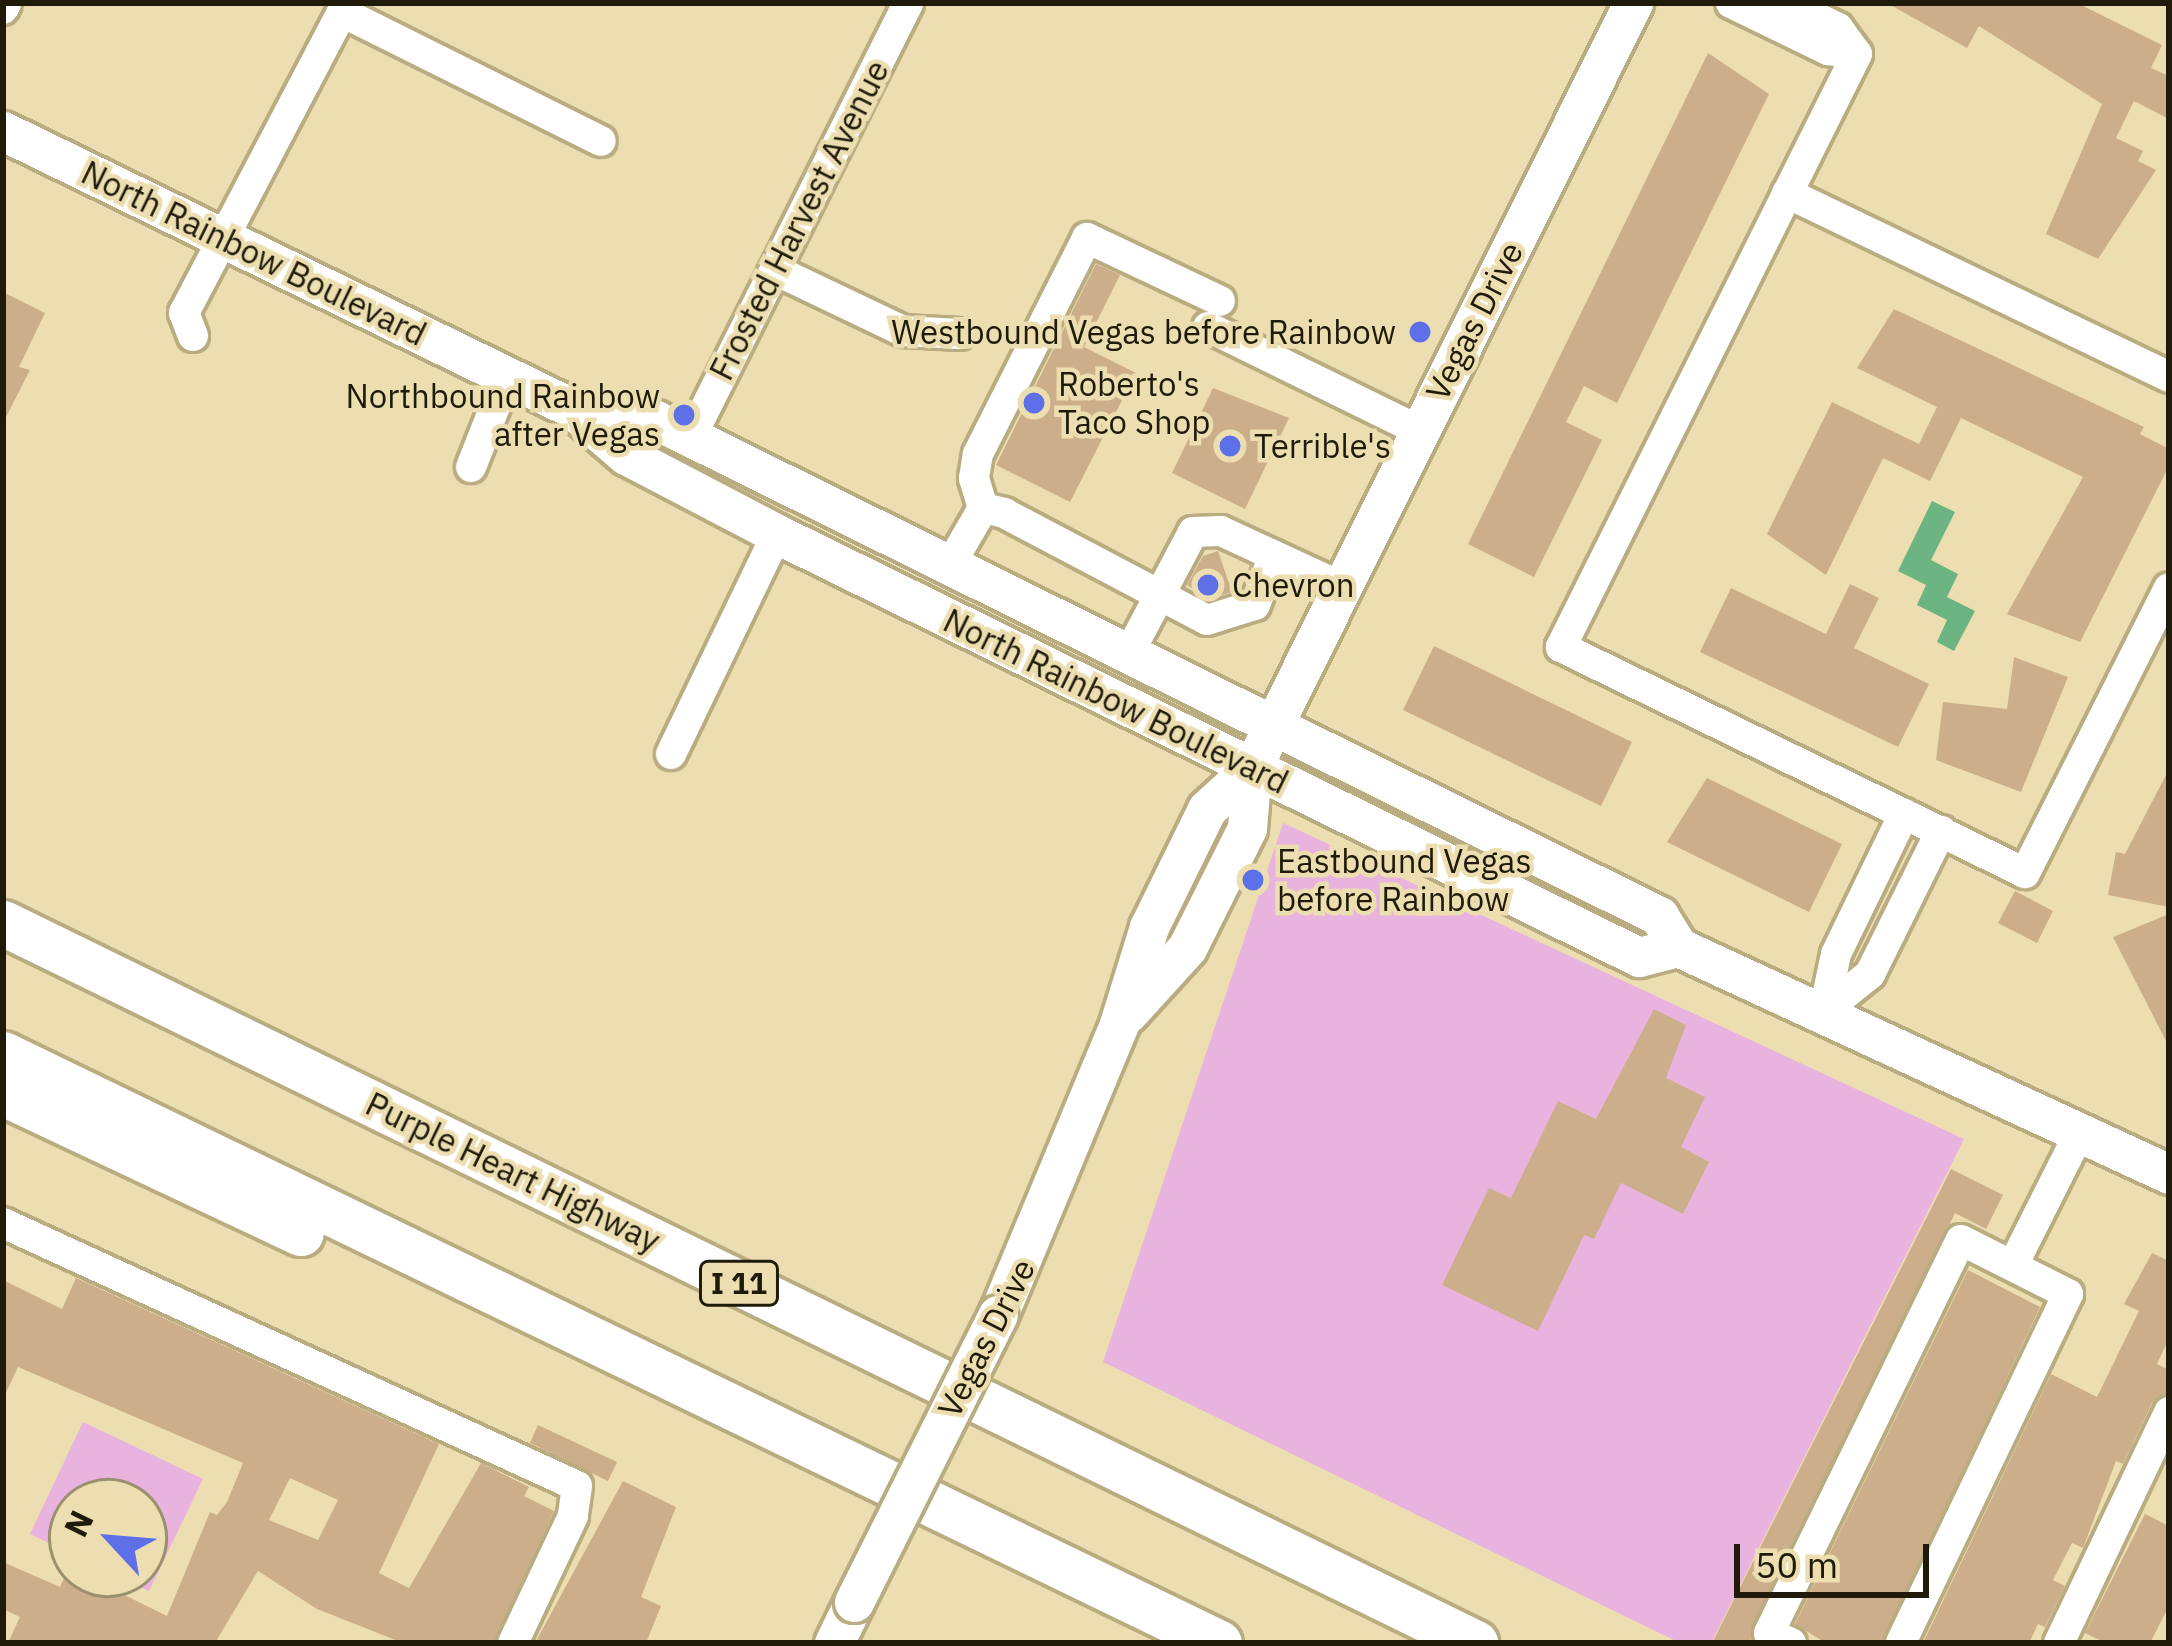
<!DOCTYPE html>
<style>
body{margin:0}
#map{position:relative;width:2172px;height:1646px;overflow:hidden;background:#ecdeb1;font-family:"IBM Plex Sans",sans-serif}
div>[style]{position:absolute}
.green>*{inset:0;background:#e9b3df}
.water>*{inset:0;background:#6cb482}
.building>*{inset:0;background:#ccaf8a}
.roads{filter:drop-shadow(3px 0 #baac81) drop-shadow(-3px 0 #baac81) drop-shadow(0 3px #baac81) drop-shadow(0 -3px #baac81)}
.minor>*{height:30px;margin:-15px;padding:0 15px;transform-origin:15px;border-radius:15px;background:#fff}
.major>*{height:39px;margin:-19.5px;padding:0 19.5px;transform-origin:19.5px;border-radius:19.5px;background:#fff}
.highway>*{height:45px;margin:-22.5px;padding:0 22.5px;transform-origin:22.5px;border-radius:22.5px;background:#fff}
.bridges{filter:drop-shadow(3px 0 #baac81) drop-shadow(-3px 0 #baac81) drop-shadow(0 3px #baac81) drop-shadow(0 -3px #baac81)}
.major-bridge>*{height:39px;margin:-19.5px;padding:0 19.5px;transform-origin:19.5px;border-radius:19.5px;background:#fff}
.dots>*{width:33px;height:33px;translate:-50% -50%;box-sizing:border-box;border:6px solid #ecdeb1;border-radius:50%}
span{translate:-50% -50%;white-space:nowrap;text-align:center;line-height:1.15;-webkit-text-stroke:9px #ecdeb1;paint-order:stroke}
.shield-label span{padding:3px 9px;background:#ecdeb1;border:3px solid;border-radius:9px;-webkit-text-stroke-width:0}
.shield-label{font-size:30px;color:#1f1a09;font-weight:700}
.street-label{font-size:33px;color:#1f1a09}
.poi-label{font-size:33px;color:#1f1a09}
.right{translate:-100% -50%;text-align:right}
.left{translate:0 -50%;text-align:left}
.frame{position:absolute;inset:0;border:6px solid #1f1a09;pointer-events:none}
.north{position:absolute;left:48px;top:1478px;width:120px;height:120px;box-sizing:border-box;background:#ecdeb1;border:3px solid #9a906e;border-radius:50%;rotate:296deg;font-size:33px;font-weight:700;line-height:48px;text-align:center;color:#1f1a09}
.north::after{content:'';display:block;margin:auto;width:42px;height:54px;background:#5d70e8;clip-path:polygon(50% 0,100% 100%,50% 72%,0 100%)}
.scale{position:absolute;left:1734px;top:1544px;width:195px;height:54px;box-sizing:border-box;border:6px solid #1f1a09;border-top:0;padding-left:15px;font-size:36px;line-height:42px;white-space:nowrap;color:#1f1a09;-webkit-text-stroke:9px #ecdeb1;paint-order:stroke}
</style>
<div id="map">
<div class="green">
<div style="clip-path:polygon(1283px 823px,1964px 1139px,1711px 1643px,1680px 1643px,1103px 1362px)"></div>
<div style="clip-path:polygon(83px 1422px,203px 1479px,149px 1591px,114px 1574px,144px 1574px,144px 1502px,72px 1502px,72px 1554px,30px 1534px)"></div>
</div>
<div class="water">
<div style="clip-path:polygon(1932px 501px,1955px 512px,1931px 560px,1958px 574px,1947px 597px,1975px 611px,1954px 651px,1937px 642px,1947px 620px,1917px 605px,1926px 585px,1898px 571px)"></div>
</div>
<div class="building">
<div style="clip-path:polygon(1887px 3px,2077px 3px,2162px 45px,2151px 68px,2169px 76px,2169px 119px,2134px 101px,2116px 138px,2143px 151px,2138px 161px,2156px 170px,2098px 259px,2046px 234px,2102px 104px,1979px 26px,1967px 48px)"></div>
<div style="clip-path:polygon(1708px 53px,1769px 94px,1617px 403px,1584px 386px,1566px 422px,1602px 440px,1534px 577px,1468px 544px)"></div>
<div style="clip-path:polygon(1096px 264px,1120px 275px,1084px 347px,1136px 373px,1070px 502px,996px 465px)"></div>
<div style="clip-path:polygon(3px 292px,45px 313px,19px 367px,30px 370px,3px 423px)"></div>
<div style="clip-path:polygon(1894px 309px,2144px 427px,2140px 434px,2169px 449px,2169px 466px,2080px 642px,2007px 614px,2083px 477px,1961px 418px,1930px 481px,1883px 458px,1826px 575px,1767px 534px,1832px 402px,1919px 444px,1937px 407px,1857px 368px)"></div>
<div style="clip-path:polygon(1213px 388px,1289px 418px,1245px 509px,1172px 473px)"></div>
<div style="clip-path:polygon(1218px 551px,1232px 592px,1209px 599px,1187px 585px,1203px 556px)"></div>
<div style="clip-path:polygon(1850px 584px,1879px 598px,1854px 648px,1929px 684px,1898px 747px,1700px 652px,1731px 588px,1826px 634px)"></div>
<div style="clip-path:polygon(1434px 646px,1632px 742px,1601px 806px,1403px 710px)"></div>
<div style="clip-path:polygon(2014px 657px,2068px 677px,2021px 792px,1936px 760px,1943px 702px,2007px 709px)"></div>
<div style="clip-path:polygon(2169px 769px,2169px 907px,2108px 895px,2116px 852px,2125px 854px)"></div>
<div style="clip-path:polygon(1707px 778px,1842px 844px,1809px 912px,1667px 842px)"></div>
<div style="clip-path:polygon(2015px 891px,2053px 911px,2037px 943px,1998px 923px)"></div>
<div style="clip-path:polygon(2169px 914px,2169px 1047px,2113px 937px)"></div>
<div style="clip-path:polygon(1654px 1009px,1686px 1025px,1666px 1078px,1705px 1097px,1681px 1147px,1709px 1162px,1683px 1214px,1621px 1183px,1594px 1239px,1584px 1235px,1538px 1331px,1442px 1285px,1489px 1188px,1511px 1198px,1558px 1101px,1596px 1119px)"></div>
<div style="clip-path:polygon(1951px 1169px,2003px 1195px,1986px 1229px,1955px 1213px,1749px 1643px,1712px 1643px)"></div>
<div style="clip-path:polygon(2152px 1253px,2169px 1261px,2169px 1338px,2157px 1364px,2169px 1370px,2169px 1393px,2152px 1403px,2123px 1464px,2116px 1461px,2083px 1548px,2072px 1543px,2053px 1580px,2065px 1586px,2045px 1627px,2038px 1624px,2029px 1643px,1923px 1643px,2051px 1374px,2097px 1397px,2139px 1311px,2124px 1304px)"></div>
<div style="clip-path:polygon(1968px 1270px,2040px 1307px,1882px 1643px,1826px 1643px,1795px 1624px)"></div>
<div style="clip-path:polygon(evenodd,76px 1278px,439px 1444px,379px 1573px,409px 1588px,481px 1463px,529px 1487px,524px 1496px,554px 1511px,494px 1643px,403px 1643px,317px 1609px,258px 1571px,215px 1643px,8px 1643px,20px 1617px,3px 1609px,3px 1562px,60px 1587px,66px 1574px,82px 1581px,84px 1575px,167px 1616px,210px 1512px,217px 1515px,227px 1502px,243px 1463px,18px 1367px,3px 1399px,3px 1280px,62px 1309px,76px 1278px,290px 1478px,338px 1500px,318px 1540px,269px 1520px,290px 1478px)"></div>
<div style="clip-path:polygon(538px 1425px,617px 1462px,608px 1481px,530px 1443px)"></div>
<div style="clip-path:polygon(623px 1481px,676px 1507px,641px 1597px,661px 1606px,646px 1643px,535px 1643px)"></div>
<div style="clip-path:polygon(2145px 1514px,2169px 1526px,2169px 1606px,2150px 1643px,2106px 1643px,2085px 1633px)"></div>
</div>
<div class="roads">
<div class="minor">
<div style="left:1731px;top:3px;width:108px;rotate:25.9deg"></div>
<div style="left:1828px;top:50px;width:29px;rotate:8deg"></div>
<div style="left:1787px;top:3px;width:57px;rotate:26.1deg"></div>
<div style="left:1838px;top:28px;width:32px;rotate:54deg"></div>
<div style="left:3px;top:9px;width:7px;rotate:-63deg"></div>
<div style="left:342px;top:12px;width:289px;rotate:26.5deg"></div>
<div style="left:1857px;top:54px;width:663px;rotate:116.53deg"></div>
<div style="left:1561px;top:647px;width:516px;rotate:25.97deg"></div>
<div style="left:2025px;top:873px;width:319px;rotate:-63.2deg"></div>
<div style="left:1787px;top:193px;width:424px;rotate:25.7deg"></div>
<div style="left:775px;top:270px;width:142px;rotate:25.5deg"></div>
<div style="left:903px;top:331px;width:57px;rotate:3deg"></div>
<div style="left:1208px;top:327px;width:236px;rotate:26.1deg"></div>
<div style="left:193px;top:336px;width:25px;rotate:-111deg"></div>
<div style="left:184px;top:313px;width:350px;rotate:-62.3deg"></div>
<div style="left:691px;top:437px;width:485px;rotate:-63.4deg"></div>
<div style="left:471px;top:467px;width:98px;rotate:-68.4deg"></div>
<div style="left:983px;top:508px;width:31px;rotate:-107deg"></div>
<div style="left:974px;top:478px;width:24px;rotate:-81deg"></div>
<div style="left:978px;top:454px;width:242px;rotate:-63.2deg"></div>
<div style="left:1087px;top:238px;width:147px;rotate:25.3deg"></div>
<div style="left:950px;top:565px;width:66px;rotate:-59.9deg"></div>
<div style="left:983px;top:508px;width:22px;rotate:13deg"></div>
<div style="left:1004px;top:513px;width:229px;rotate:27.8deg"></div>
<div style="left:1207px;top:620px;width:50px;rotate:-17.4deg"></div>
<div style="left:1255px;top:605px;width:53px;rotate:-69.2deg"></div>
<div style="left:1129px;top:653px;width:137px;rotate:-62.1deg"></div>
<div style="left:1193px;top:532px;width:28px;rotate:-2deg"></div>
<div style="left:1221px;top:531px;width:133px;rotate:24.8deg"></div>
<div style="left:671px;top:754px;width:244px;rotate:-64.3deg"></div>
<div style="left:1824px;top:1011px;width:59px;rotate:-38.8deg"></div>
<div style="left:1870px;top:974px;width:160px;rotate:-63.6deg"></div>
<div style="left:1824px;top:1011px;width:58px;rotate:-78.1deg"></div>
<div style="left:1836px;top:954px;width:156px;rotate:-64.1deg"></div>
<div style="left:3px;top:1223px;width:631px;rotate:24.62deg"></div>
<div style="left:577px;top:1486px;width:30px;rotate:98deg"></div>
<div style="left:573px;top:1516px;width:140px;rotate:115.3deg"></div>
<div style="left:2013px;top:1265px;width:149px;rotate:-63.3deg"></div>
<div style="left:1791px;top:1643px;width:24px;rotate:-156deg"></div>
<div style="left:1769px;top:1633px;width:437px;rotate:-64deg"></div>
<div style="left:1961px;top:1240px;width:120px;rotate:26.8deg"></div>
<div style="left:2068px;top:1294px;width:387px;rotate:115.6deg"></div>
<div style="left:2059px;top:1643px;width:256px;rotate:-64.5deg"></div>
</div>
<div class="major">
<div style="left:3px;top:131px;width:631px;rotate:25.96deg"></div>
<div style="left:570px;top:407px;width:74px;rotate:40.6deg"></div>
<div style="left:626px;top:455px;width:170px;rotate:27.6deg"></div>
<div style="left:777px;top:534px;width:960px;rotate:26.14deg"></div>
<div style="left:1639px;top:957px;width:40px;rotate:-14.4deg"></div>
<div style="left:571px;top:407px;width:86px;rotate:8.7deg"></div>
<div style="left:656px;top:420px;width:1119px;rotate:26.31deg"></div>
<div style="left:1659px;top:916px;width:36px;rotate:58deg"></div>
<div style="left:1678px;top:947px;width:541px;rotate:24.81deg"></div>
<div style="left:1128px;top:1013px;width:88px;rotate:-47.8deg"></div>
<div style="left:1187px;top:948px;width:134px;rotate:-63.4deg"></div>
<div style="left:1247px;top:828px;width:60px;rotate:-85.2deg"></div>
<div style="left:998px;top:1315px;width:315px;rotate:-67.4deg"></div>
<div style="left:1119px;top:1024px;width:102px;rotate:-72.8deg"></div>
<div style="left:1149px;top:927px;width:131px;rotate:-63.8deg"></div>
<div style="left:1207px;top:809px;width:61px;rotate:-42.3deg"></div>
<div style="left:1252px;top:768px;width:855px;rotate:-63.52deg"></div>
<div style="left:834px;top:1643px;width:46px;rotate:-64deg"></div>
</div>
<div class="highway">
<div style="left:3px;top:923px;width:1639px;rotate:26.06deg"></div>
<div style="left:3px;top:1054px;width:1351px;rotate:25.84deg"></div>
<div style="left:3px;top:1093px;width:329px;rotate:25.2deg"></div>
</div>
</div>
<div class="bridges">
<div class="major-bridge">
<div style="left:854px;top:1602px;width:321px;rotate:-63.4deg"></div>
</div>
</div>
<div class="dots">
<div style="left:1420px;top:332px;background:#5d70e8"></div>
<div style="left:1034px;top:403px;background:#5d70e8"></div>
<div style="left:684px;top:415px;background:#5d70e8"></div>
<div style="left:1230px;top:446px;background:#5d70e8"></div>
<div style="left:1208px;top:585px;background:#5d70e8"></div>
<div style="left:1253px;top:880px;background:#5d70e8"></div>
</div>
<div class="shield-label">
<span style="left:739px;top:1283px">I 11</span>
</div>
<div class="street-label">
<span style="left:799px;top:220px;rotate:-63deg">Frosted Harvest Avenue</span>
<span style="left:254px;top:253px;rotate:26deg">North Rainbow Boulevard</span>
<span style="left:1474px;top:321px;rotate:-63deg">Vegas Drive</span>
<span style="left:1116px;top:701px;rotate:26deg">North Rainbow Boulevard</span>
<span style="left:513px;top:1172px;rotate:26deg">Purple Heart Highway</span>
<span style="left:986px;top:1338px;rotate:-63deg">Vegas Drive</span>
</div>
<div class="poi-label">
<span class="right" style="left:1396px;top:332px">Westbound Vegas before Rainbow</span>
<span class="left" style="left:1058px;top:403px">Roberto's<br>Taco Shop</span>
<span class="right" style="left:660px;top:415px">Northbound Rainbow<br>after Vegas</span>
<span class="left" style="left:1254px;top:446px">Terrible's</span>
<span class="left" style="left:1232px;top:585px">Chevron</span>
<span class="left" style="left:1277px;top:880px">Eastbound Vegas<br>before Rainbow</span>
</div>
<div class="frame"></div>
<div class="north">N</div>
<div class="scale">50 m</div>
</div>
